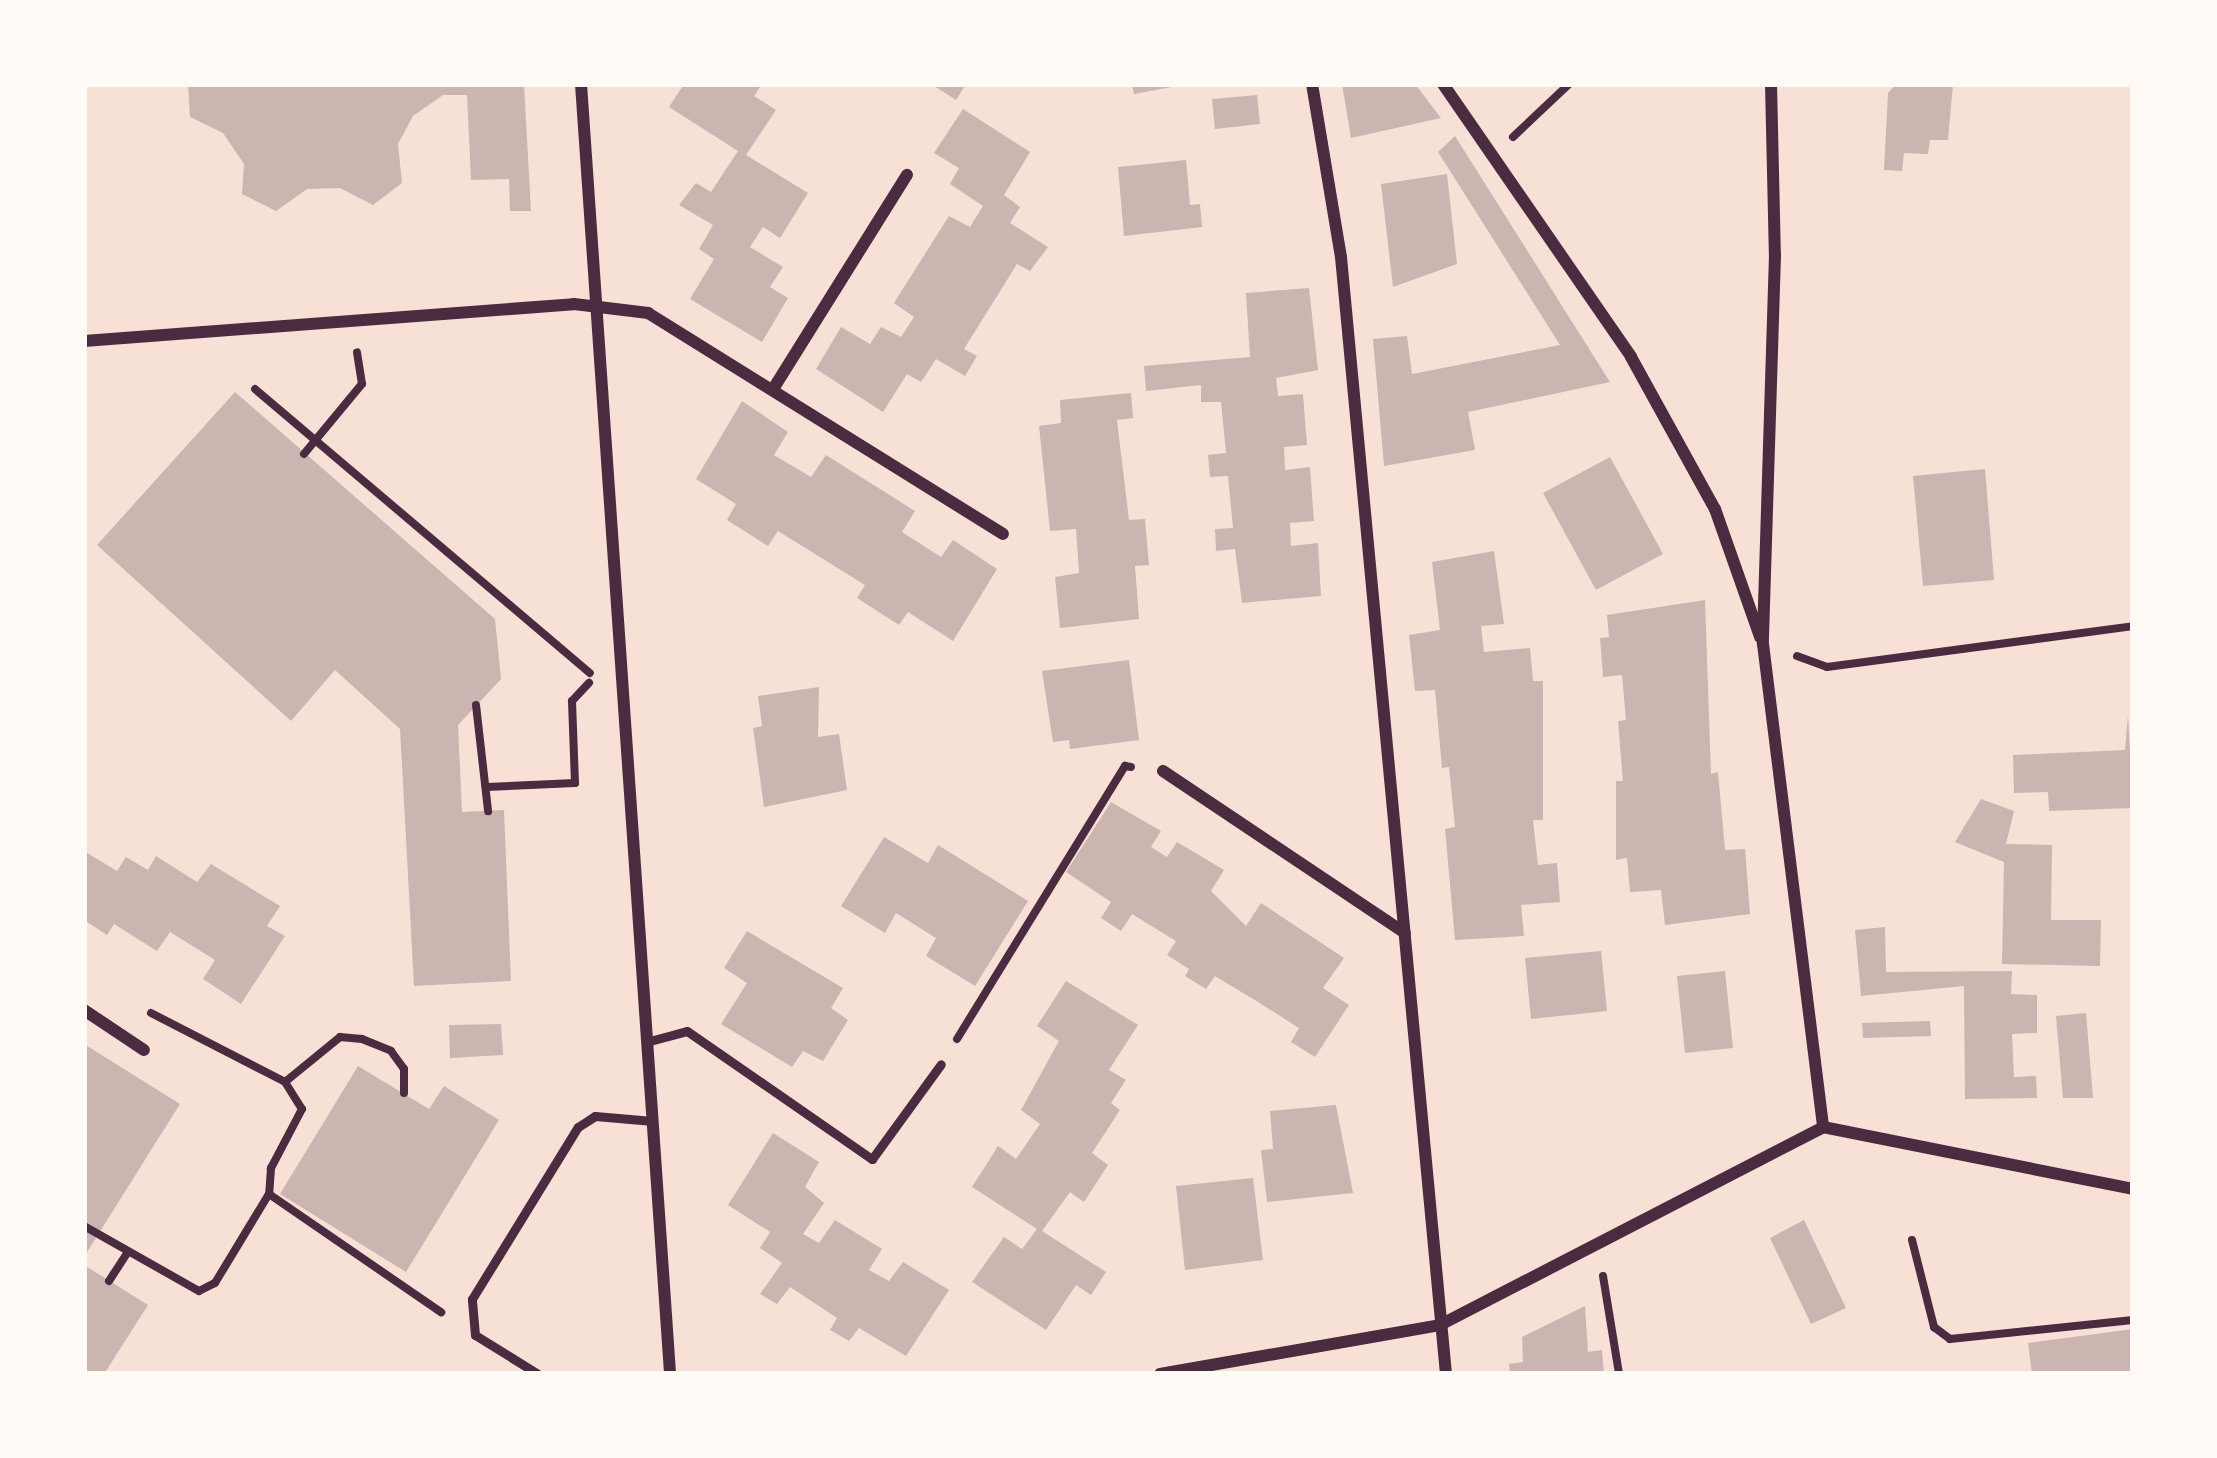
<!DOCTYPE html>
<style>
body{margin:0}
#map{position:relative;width:2217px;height:1458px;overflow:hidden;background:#f7e1d7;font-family:Barlow,sans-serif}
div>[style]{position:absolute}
.building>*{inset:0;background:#ccb4b1}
.path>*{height:8px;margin:-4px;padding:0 4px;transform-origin:4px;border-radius:4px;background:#4a2c40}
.service>*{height:9px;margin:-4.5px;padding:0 4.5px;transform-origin:4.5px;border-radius:4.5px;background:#4a2c40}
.minor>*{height:12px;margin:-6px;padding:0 6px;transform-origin:6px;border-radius:6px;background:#4a2c40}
span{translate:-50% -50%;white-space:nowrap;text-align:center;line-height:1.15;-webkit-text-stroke:12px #fffaf5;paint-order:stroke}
.frame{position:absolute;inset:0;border:87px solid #fffaf5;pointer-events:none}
</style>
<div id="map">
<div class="building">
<div style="clip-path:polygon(188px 84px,524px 84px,531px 211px,510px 211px,509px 179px,471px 180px,467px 95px,443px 95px,413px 116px,398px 144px,402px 183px,373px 205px,340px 188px,307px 189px,276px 211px,242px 194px,244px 164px,223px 133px,190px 117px)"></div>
<div style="clip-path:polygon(684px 84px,762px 84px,754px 96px,776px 110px,746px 155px,808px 193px,780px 238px,763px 227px,750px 247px,783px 267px,770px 287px,788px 298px,762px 342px,690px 299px,714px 259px,699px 249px,713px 225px,679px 205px,696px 183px,711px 192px,738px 151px,669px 107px)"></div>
<div style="clip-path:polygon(931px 84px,966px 84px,956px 100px)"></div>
<div style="clip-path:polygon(1132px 84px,1177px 84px,1177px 86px,1134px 94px)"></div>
<div style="clip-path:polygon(1342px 84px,1415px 84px,1441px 118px,1351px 138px)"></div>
<div style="clip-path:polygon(1896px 84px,1953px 84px,1948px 140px,1930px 140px,1928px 154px,1904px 153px,1902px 171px,1884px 170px,1888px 93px)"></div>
<div style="clip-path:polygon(1257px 95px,1260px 124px,1215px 129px,1212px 99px)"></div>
<div style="clip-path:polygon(963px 109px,1030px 152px,1004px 195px,1020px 207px,1010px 223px,1048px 247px,1030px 271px,1017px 264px,964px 349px,977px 356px,965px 376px,936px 359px,921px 382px,907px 374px,883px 412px,816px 369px,841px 327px,870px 344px,881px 327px,901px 337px,914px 317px,894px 303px,949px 216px,970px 227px,983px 206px,950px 184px,959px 168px,934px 153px)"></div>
<div style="clip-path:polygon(1455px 136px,1610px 382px,1468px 412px,1475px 450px,1384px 466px,1373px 339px,1407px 336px,1412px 374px,1560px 345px,1438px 152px)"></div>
<div style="clip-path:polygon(1186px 160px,1190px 205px,1200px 204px,1202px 227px,1124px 236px,1118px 167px)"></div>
<div style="clip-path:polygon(1447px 174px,1457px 264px,1393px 287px,1381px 184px)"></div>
<div style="clip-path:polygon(1309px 288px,1318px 370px,1276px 378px,1278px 396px,1303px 394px,1307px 445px,1284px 447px,1285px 470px,1310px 467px,1314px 521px,1290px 523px,1291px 546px,1318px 543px,1321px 596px,1242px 603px,1235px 549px,1216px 551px,1215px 529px,1233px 528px,1228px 476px,1210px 477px,1208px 455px,1226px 453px,1221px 402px,1201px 402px,1201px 385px,1146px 391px,1144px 366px,1250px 357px,1246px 293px)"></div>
<div style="clip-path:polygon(235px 392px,495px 619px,501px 679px,458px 725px,462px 812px,504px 810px,511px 981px,414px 986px,400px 729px,335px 670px,291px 721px,97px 545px)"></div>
<div style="clip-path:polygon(1131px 393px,1133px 418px,1117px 420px,1129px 520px,1145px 519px,1149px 565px,1135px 566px,1139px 619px,1060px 628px,1055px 577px,1079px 573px,1076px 529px,1050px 531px,1039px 426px,1061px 423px,1060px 400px)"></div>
<div style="clip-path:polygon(742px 401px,788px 432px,774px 455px,811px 477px,826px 455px,915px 511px,902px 532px,941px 557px,953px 540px,997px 569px,953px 641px,908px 612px,899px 625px,857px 598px,865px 585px,778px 531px,768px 546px,727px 520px,736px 504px,696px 479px)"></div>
<div style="clip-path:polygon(1610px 457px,1663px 554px,1596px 590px,1543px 493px)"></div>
<div style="clip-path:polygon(1985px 469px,1994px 580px,1923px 586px,1913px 476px)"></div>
<div style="clip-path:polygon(1494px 551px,1504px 624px,1481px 626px,1484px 652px,1530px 648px,1533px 681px,1543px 681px,1543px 820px,1533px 820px,1538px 865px,1557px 863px,1560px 902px,1521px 905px,1524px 936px,1455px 940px,1445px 829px,1455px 827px,1449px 767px,1442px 768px,1435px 690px,1415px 691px,1409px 635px,1440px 630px,1432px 562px)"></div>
<div style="clip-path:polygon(1705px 600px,1711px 774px,1718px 772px,1725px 850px,1745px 849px,1750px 914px,1665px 925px,1661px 890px,1630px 892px,1627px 858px,1616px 860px,1616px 781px,1623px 781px,1618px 721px,1626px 720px,1622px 675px,1603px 677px,1600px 638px,1609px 637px,1607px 615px)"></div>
<div style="clip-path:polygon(1129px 660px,1139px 740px,1070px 749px,1069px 740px,1053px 742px,1042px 671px)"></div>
<div style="clip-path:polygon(819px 687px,818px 737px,839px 734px,847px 790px,764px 807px,753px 728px,762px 726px,758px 696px)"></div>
<div style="clip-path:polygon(2128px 715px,2133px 808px,2049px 811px,2048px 792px,2014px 793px,2013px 755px,2125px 750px)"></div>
<div style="clip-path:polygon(1981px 799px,2014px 811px,2006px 844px,2052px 845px,2051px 920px,2101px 920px,2100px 966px,2002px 964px,2004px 862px,1955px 842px)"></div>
<div style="clip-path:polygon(1111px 802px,1161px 831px,1151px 847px,1167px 857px,1177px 842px,1224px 870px,1211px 891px,1246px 926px,1261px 903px,1344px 958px,1323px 988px,1349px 1005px,1315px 1057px,1291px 1042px,1299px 1028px,1258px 1002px,1215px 976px,1206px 989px,1185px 976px,1189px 969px,1167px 955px,1176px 941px,1132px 914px,1121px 931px,1101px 918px,1111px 902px,1066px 872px)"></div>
<div style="clip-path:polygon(884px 837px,928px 863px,938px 845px,1028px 901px,975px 986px,926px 956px,936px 938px,896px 913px,885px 933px,841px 906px)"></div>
<div style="clip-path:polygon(84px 851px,117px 871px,126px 857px,148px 870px,156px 856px,197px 882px,211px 864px,280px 906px,267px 926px,285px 936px,241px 1004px,203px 979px,215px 960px,170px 932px,157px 951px,114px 924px,107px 935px,84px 920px)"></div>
<div style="clip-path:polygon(1885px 927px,1886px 972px,2012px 971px,2011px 994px,2037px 995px,2037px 1033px,2012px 1034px,2014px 1077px,2036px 1076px,2037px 1098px,1965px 1099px,1964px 986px,1861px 996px,1855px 930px)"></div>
<div style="clip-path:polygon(747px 931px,843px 988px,831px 1008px,848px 1020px,823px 1061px,803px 1051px,792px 1067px,721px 1024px,747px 983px,724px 968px)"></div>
<div style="clip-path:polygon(1601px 951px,1607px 1011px,1531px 1019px,1525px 958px)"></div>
<div style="clip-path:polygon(1725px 971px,1733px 1048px,1685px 1053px,1677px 976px)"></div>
<div style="clip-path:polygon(1066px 981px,1138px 1025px,1109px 1070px,1126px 1080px,1111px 1103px,1120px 1110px,1092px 1153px,1108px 1165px,1084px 1202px,1070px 1192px,1042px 1231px,1106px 1272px,1091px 1295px,1076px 1285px,1046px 1330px,972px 1282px,1004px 1237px,1022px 1249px,1037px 1229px,972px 1187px,998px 1146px,1016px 1159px,1040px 1124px,1021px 1110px,1059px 1041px,1037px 1026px)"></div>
<div style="clip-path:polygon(2086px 1013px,2093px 1098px,2063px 1098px,2056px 1016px)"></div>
<div style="clip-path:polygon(1930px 1021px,1931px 1036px,1863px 1038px,1862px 1023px)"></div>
<div style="clip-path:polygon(501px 1024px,503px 1055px,450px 1058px,449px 1025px)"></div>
<div style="clip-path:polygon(84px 1044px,180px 1104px,84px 1257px)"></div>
<div style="clip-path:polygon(358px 1066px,429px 1109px,444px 1086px,499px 1120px,406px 1272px,280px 1194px)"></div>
<div style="clip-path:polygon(1336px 1105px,1353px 1193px,1267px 1202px,1261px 1150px,1273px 1149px,1270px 1111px)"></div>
<div style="clip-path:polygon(773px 1133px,819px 1162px,805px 1187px,824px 1203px,803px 1234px,819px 1243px,835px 1220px,882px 1249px,869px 1270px,889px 1281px,903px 1262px,949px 1290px,906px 1356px,859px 1328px,849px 1341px,830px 1330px,837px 1318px,790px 1287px,777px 1304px,760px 1294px,782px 1263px,760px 1248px,770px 1232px,728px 1205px)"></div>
<div style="clip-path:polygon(1253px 1178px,1263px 1260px,1185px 1270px,1176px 1186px)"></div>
<div style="clip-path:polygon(1804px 1220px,1846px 1308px,1811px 1324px,1770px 1238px)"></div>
<div style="clip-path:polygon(84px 1265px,148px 1305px,104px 1374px,84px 1374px)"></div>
<div style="clip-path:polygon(1585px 1306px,1588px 1352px,1602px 1350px,1604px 1374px,1510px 1374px,1509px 1364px,1523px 1362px,1522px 1337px)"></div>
<div style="clip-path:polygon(2133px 1329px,2133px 1374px,2032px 1374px,2028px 1343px)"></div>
</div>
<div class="path">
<div style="left:1513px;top:137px;width:77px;rotate:-43.4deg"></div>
<div style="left:255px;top:389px;width:439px;rotate:40.3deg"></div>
<div style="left:304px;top:454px;width:91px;rotate:-50.4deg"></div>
<div style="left:362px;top:384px;width:32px;rotate:-99deg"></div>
<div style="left:1797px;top:656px;width:32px;rotate:20deg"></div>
<div style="left:1827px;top:667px;width:309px;rotate:-7.6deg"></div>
<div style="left:476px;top:705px;width:107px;rotate:83.5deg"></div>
<div style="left:487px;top:787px;width:88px;rotate:-2.6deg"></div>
<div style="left:575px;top:783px;width:82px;rotate:-92.1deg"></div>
<div style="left:572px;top:701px;width:25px;rotate:-47deg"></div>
<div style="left:151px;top:1013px;width:151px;rotate:27.2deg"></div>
<div style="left:285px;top:1082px;width:71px;rotate:-39.3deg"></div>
<div style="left:340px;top:1037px;width:22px;rotate:5deg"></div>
<div style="left:362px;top:1039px;width:31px;rotate:22deg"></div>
<div style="left:391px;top:1051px;width:22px;rotate:54deg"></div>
<div style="left:404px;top:1069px;width:24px;rotate:90deg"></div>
<div style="left:957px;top:1039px;width:321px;rotate:-58.4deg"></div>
<div style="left:1125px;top:766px;width:6px;rotate:9deg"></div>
<div style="left:285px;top:1082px;width:32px;rotate:58deg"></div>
<div style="left:302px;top:1109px;width:67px;rotate:117.7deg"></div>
<div style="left:271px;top:1168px;width:26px;rotate:94deg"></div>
<div style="left:269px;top:1194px;width:209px;rotate:34.5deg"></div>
<div style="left:84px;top:1226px;width:132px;rotate:29.5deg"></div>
<div style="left:199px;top:1291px;width:18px;rotate:-27deg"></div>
<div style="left:215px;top:1283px;width:104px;rotate:-58.8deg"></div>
<div style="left:1912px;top:1240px;width:90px;rotate:75.8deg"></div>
<div style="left:1934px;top:1327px;width:20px;rotate:37deg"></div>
<div style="left:1950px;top:1339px;width:184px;rotate:-5.9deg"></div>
<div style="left:1603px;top:1276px;width:99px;rotate:80.7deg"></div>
<div style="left:109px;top:1281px;width:33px;rotate:-57deg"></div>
</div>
<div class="service">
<div style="left:646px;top:1042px;width:42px;rotate:-15deg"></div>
<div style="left:687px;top:1031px;width:225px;rotate:34.7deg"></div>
<div style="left:872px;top:1159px;width:117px;rotate:-54deg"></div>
<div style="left:538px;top:1374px;width:74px;rotate:-148.2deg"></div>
<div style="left:475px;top:1335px;width:36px;rotate:-95deg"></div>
<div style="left:472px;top:1299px;width:202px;rotate:-58.4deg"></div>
<div style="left:578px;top:1127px;width:20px;rotate:-33deg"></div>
<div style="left:595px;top:1116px;width:58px;rotate:4.9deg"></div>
</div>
<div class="minor">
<div style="left:581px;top:84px;width:1293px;rotate:86.05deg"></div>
<div style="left:1312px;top:84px;width:175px;rotate:80.5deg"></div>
<div style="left:1341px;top:257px;width:1122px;rotate:84.63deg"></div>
<div style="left:1443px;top:84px;width:331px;rotate:55.4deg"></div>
<div style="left:1631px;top:357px;width:174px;rotate:61.1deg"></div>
<div style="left:1715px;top:509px;width:136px;rotate:70.6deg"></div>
<div style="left:1771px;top:84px;width:171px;rotate:88.7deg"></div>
<div style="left:1775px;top:255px;width:389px;rotate:91.8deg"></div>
<div style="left:1763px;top:644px;width:487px;rotate:82.9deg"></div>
<div style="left:84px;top:341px;width:491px;rotate:-4.3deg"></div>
<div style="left:574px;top:304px;width:75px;rotate:6.9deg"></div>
<div style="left:648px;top:313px;width:418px;rotate:31.9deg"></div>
<div style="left:775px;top:386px;width:249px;rotate:-58deg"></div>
<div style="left:1163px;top:771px;width:291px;rotate:33.8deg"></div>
<div style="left:84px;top:1010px;width:72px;rotate:33.7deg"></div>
<div style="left:1160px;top:1374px;width:284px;rotate:-9.9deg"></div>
<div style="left:1440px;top:1325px;width:431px;rotate:-27.3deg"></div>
<div style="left:1823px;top:1127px;width:316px;rotate:11.3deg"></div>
</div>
<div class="frame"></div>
</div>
